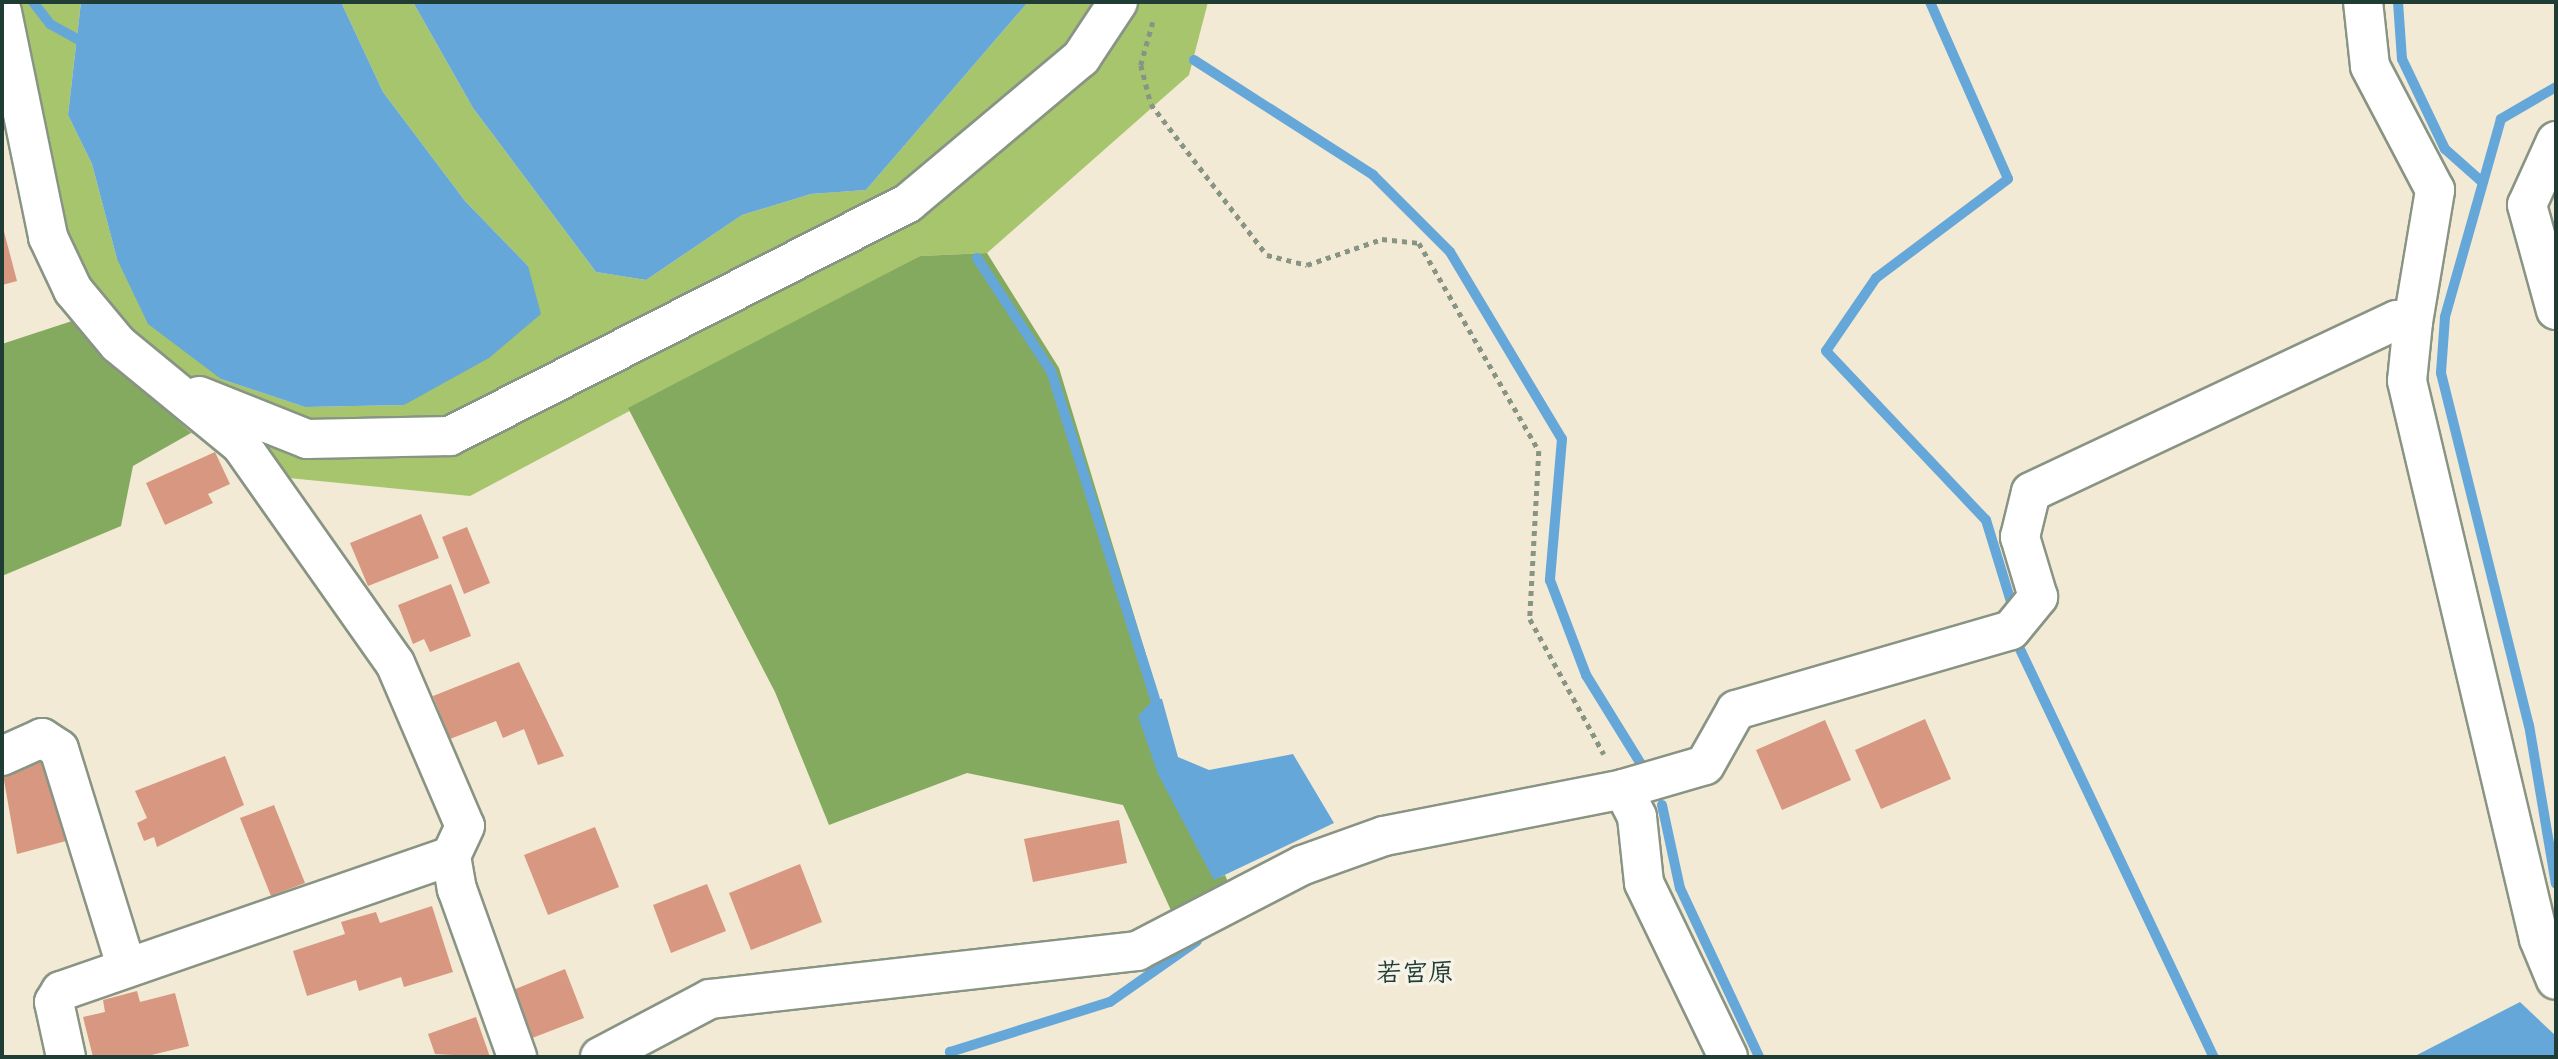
<!DOCTYPE html>
<meta charset="utf-8">
<style>
body{margin:0}
#map{position:relative;width:2558px;height:1059px;overflow:hidden;background:#f2ead4;font-family:Caveat,"Klee One",sans-serif}
div>[style]{position:absolute}
.green>*{inset:0;background:#a6c56d}
.forest>*{inset:0;background:#84aa60}
.water>*{inset:0;background:#66a7d9}
.stream>*{height:10px;margin:-5px;padding:0 5px;transform-origin:5px;border-radius:5px;background:#66a7d9}
.building>*{inset:0;background:#d79780}
.path>*{height:4.5px;margin-top:-2.25px;transform-origin:0;background:repeating-linear-gradient(90deg,#889484 0 5px,transparent 0 10px)}
.roads{filter:drop-shadow(2px 0 #889484) drop-shadow(-2px 0 #889484) drop-shadow(0 2px #889484) drop-shadow(0 -2px #889484)}
.minor>*{height:38px;margin:-19px;padding:0 19px;transform-origin:19px;border-radius:19px;background:#fff}
span{translate:-50% -50%;white-space:nowrap;text-align:center;line-height:1.15;-webkit-text-stroke:7px #f7f3e8;paint-order:stroke}
.neighbourhood-label{font-size:26px;color:#1f3d34;font-weight:700}
.frame{position:absolute;inset:0;border:4px solid #1f3d34;pointer-events:none}
</style>
<div id="map">
<div class="green">
<div style="clip-path:polygon(14px 2px,81px 2px,68px 115px,92px 164px,117px 259px,221px 379px,305px 407px,404px 405px,528px 266px,465px 201px,383px 92px,341px 2px,413px 2px,473px 108px,596px 272px,646px 280px,742px 215px,811px 194px,866px 190px,1028px 2px,1208px 2px,1189px 75px,987px 253px,920px 256px,470px 496px,289px 478px,191px 433px,72px 321px)"></div>
</div>
<div class="forest">
<div style="clip-path:polygon(987px 253px,1059px 368px,1214px 879px,1225px 875px,1236px 900px,1179px 928px,1123px 805px,967px 773px,829px 825px,775px 692px,628px 408px,920px 256px)"></div>
<div style="clip-path:polygon(72px 321px,191px 433px,133px 466px,121px 526px,2px 576px,2px 344px)"></div>
</div>
<div class="water">
<div style="clip-path:polygon(81px 2px,341px 2px,383px 92px,465px 201px,528px 266px,541px 314px,489px 358px,404px 405px,305px 407px,221px 379px,148px 324px,117px 259px,92px 164px,68px 115px)"></div>
<div style="clip-path:polygon(413px 2px,1028px 2px,866px 190px,811px 194px,742px 215px,646px 280px,596px 272px,473px 108px)"></div>
<div style="clip-path:polygon(1155px 698px,1162px 699px,1178px 757px,1209px 770px,1293px 754px,1334px 823px,1214px 880px,1158px 774px,1138px 716px)"></div>
<div style="clip-path:polygon(2520px 1002px,2556px 1036px,2556px 1057px,2413px 1057px)"></div>
</div>
<div class="stream">
<div style="left:33px;top:2px;width:28px;rotate:52deg"></div>
<div style="left:50px;top:24px;width:35px;rotate:29deg"></div>
<div style="left:1930px;top:2px;width:193px;rotate:66.2deg"></div>
<div style="left:2008px;top:179px;width:165px;rotate:143.1deg"></div>
<div style="left:1876px;top:278px;width:88px;rotate:124.4deg"></div>
<div style="left:1826px;top:351px;width:233px;rotate:46.6deg"></div>
<div style="left:1986px;top:520px;width:89px;rotate:73deg"></div>
<div style="left:2398px;top:2px;width:57px;rotate:86deg"></div>
<div style="left:2402px;top:59px;width:100px;rotate:64.5deg"></div>
<div style="left:2445px;top:149px;width:47px;rotate:41.5deg"></div>
<div style="left:1194px;top:60px;width:213px;rotate:32.7deg"></div>
<div style="left:1373px;top:175px;width:109px;rotate:45deg"></div>
<div style="left:1450px;top:252px;width:218px;rotate:59.1deg"></div>
<div style="left:1562px;top:439px;width:142px;rotate:94.9deg"></div>
<div style="left:1550px;top:580px;width:102px;rotate:69.2deg"></div>
<div style="left:1586px;top:675px;width:105px;rotate:58.3deg"></div>
<div style="left:2556px;top:87px;width:64px;rotate:149.8deg"></div>
<div style="left:2501px;top:119px;width:206px;rotate:105.8deg"></div>
<div style="left:2445px;top:317px;width:56px;rotate:94.1deg"></div>
<div style="left:2441px;top:373px;width:363px;rotate:76deg"></div>
<div style="left:2529px;top:725px;width:161px;rotate:80.4deg"></div>
<div style="left:977px;top:258px;width:135px;rotate:56.8deg"></div>
<div style="left:1051px;top:371px;width:343px;rotate:72.4deg"></div>
<div style="left:2018px;top:645px;width:456px;rotate:64.6deg"></div>
<div style="left:1662px;top:805px;width:85px;rotate:77.8deg"></div>
<div style="left:1680px;top:888px;width:187px;rotate:64.9deg"></div>
<div style="left:953px;top:1057px;width:6px;rotate:-121deg"></div>
<div style="left:950px;top:1052px;width:168px;rotate:-17.4deg"></div>
<div style="left:1110px;top:1002px;width:106px;rotate:-35deg"></div>
</div>
<div class="building">
<div style="clip-path:polygon(2px 224px,17px 281px,2px 285px)"></div>
<div style="clip-path:polygon(215px 452px,230px 484px,208px 494px,213px 503px,165px 525px,146px 483px)"></div>
<div style="clip-path:polygon(421px 514px,439px 558px,368px 586px,350px 543px)"></div>
<div style="clip-path:polygon(467px 527px,490px 583px,464px 594px,442px 537px)"></div>
<div style="clip-path:polygon(451px 584px,471px 636px,430px 652px,424px 639px,413px 644px,398px 605px)"></div>
<div style="clip-path:polygon(519px 662px,564px 756px,538px 765px,524px 729px,503px 738px,496px 721px,450px 739px,433px 696px)"></div>
<div style="clip-path:polygon(1925px 719px,1951px 779px,1881px 809px,1855px 750px)"></div>
<div style="clip-path:polygon(1825px 720px,1851px 780px,1782px 810px,1756px 750px)"></div>
<div style="clip-path:polygon(225px 756px,244px 805px,157px 847px,154px 837px,144px 841px,137px 823px,147px 818px,135px 791px)"></div>
<div style="clip-path:polygon(44px 758px,66px 841px,17px 854px,2px 769px)"></div>
<div style="clip-path:polygon(274px 805px,305px 883px,271px 896px,240px 818px)"></div>
<div style="clip-path:polygon(1119px 820px,1127px 863px,1033px 882px,1024px 839px)"></div>
<div style="clip-path:polygon(595px 827px,619px 887px,548px 915px,524px 855px)"></div>
<div style="clip-path:polygon(800px 864px,822px 922px,751px 950px,729px 893px)"></div>
<div style="clip-path:polygon(707px 884px,726px 931px,671px 953px,653px 905px)"></div>
<div style="clip-path:polygon(432px 906px,453px 972px,404px 987px,401px 977px,359px 991px,356px 980px,307px 996px,293px 951px,345px 934px,341px 922px,376px 912px,380px 923px)"></div>
<div style="clip-path:polygon(565px 969px,584px 1018px,527px 1040px,508px 992px)"></div>
<div style="clip-path:polygon(137px 991px,140px 1002px,175px 993px,189px 1046px,143px 1057px,93px 1057px,83px 1017px,105px 1012px,103px 1000px)"></div>
<div style="clip-path:polygon(476px 1017px,490px 1057px,435px 1054px,428px 1034px)"></div>
</div>
<div class="path">
<div style="left:1153px;top:22px;width:45px;rotate:105.6deg"></div>
<div style="left:1141px;top:65px;width:40px;rotate:75.6deg"></div>
<div style="left:1151px;top:104px;width:190px;rotate:52.5deg"></div>
<div style="left:1267px;top:255px;width:41px;rotate:14deg"></div>
<div style="left:1307px;top:265px;width:79px;rotate:-19.1deg"></div>
<div style="left:1382px;top:239px;width:37px;rotate:6deg"></div>
<div style="left:1419px;top:243px;width:240px;rotate:60deg"></div>
<div style="left:1539px;top:451px;width:168px;rotate:93.1deg"></div>
<div style="left:1530px;top:619px;width:154px;rotate:61.3deg"></div>
</div>
<div class="roads">
<div class="minor">
<div style="left:2px;top:12px;width:230px;rotate:78.4deg"></div>
<div style="left:48px;top:237px;width:59px;rotate:64.7deg"></div>
<div style="left:73px;top:290px;width:70px;rotate:50.2deg"></div>
<div style="left:118px;top:344px;width:159px;rotate:39.4deg"></div>
<div style="left:241px;top:445px;width:267px;rotate:54.8deg"></div>
<div style="left:395px;top:663px;width:177px;rotate:66.8deg"></div>
<div style="left:465px;top:826px;width:33px;rotate:115deg"></div>
<div style="left:451px;top:856px;width:34px;rotate:80deg"></div>
<div style="left:457px;top:889px;width:178px;rotate:70.3deg"></div>
<div style="left:2556px;top:141px;width:70px;rotate:114.4deg"></div>
<div style="left:2527px;top:205px;width:109px;rotate:74.6deg"></div>
<div style="left:2413px;top:322px;width:59px;rotate:95.8deg"></div>
<div style="left:2407px;top:381px;width:573px;rotate:76.69deg"></div>
<div style="left:2539px;top:939px;width:44px;rotate:67.5deg"></div>
<div style="left:199px;top:396px;width:116px;rotate:21.7deg"></div>
<div style="left:307px;top:439px;width:143px;rotate:-1.2deg"></div>
<div style="left:450px;top:436px;width:514px;rotate:-26.96deg"></div>
<div style="left:908px;top:203px;width:226px;rotate:-40deg"></div>
<div style="left:1081px;top:58px;width:67px;rotate:-56.5deg"></div>
<div style="left:2px;top:756px;width:44px;rotate:-24.2deg"></div>
<div style="left:42px;top:738px;width:20px;rotate:33deg"></div>
<div style="left:59px;top:749px;width:229px;rotate:72.8deg"></div>
<div style="left:1623px;top:789px;width:31px;rotate:63deg"></div>
<div style="left:1637px;top:817px;width:66px;rotate:83.9deg"></div>
<div style="left:1644px;top:883px;width:193px;rotate:64.2deg"></div>
<div style="left:66px;top:1057px;width:56px;rotate:-102.3deg"></div>
<div style="left:54px;top:1002px;width:13px;rotate:-58deg"></div>
<div style="left:61px;top:991px;width:413px;rotate:-19.1deg"></div>
<div style="left:600px;top:1057px;width:124px;rotate:-27.8deg"></div>
<div style="left:710px;top:999px;width:430px;rotate:-6.4deg"></div>
<div style="left:1137px;top:951px;width:187px;rotate:-27.4deg"></div>
<div style="left:1303px;top:865px;width:86px;rotate:-19.7deg"></div>
<div style="left:1384px;top:836px;width:244px;rotate:-11.1deg"></div>
<div style="left:1623px;top:789px;width:85px;rotate:-16.3deg"></div>
<div style="left:1705px;top:765px;width:63px;rotate:-60.6deg"></div>
<div style="left:1736px;top:710px;width:286px;rotate:-16.2deg"></div>
<div style="left:2011px;top:630px;width:43px;rotate:-50.7deg"></div>
<div style="left:2038px;top:597px;width:63px;rotate:-106.7deg"></div>
<div style="left:2020px;top:537px;width:46px;rotate:-76.3deg"></div>
<div style="left:2031px;top:492px;width:404px;rotate:-25.2deg"></div>
<div style="left:2397px;top:320px;width:16px;rotate:7deg"></div>
<div style="left:2413px;top:322px;width:134px;rotate:-80.5deg"></div>
<div style="left:2435px;top:190px;width:140px;rotate:-117.7deg"></div>
<div style="left:2370px;top:66px;width:64px;rotate:-96.2deg"></div>
</div>
</div>
<div class="neighbourhood-label">
<span style="left:1415px;top:973px">若宮原</span>
</div>
<div class="frame"></div>
</div>
